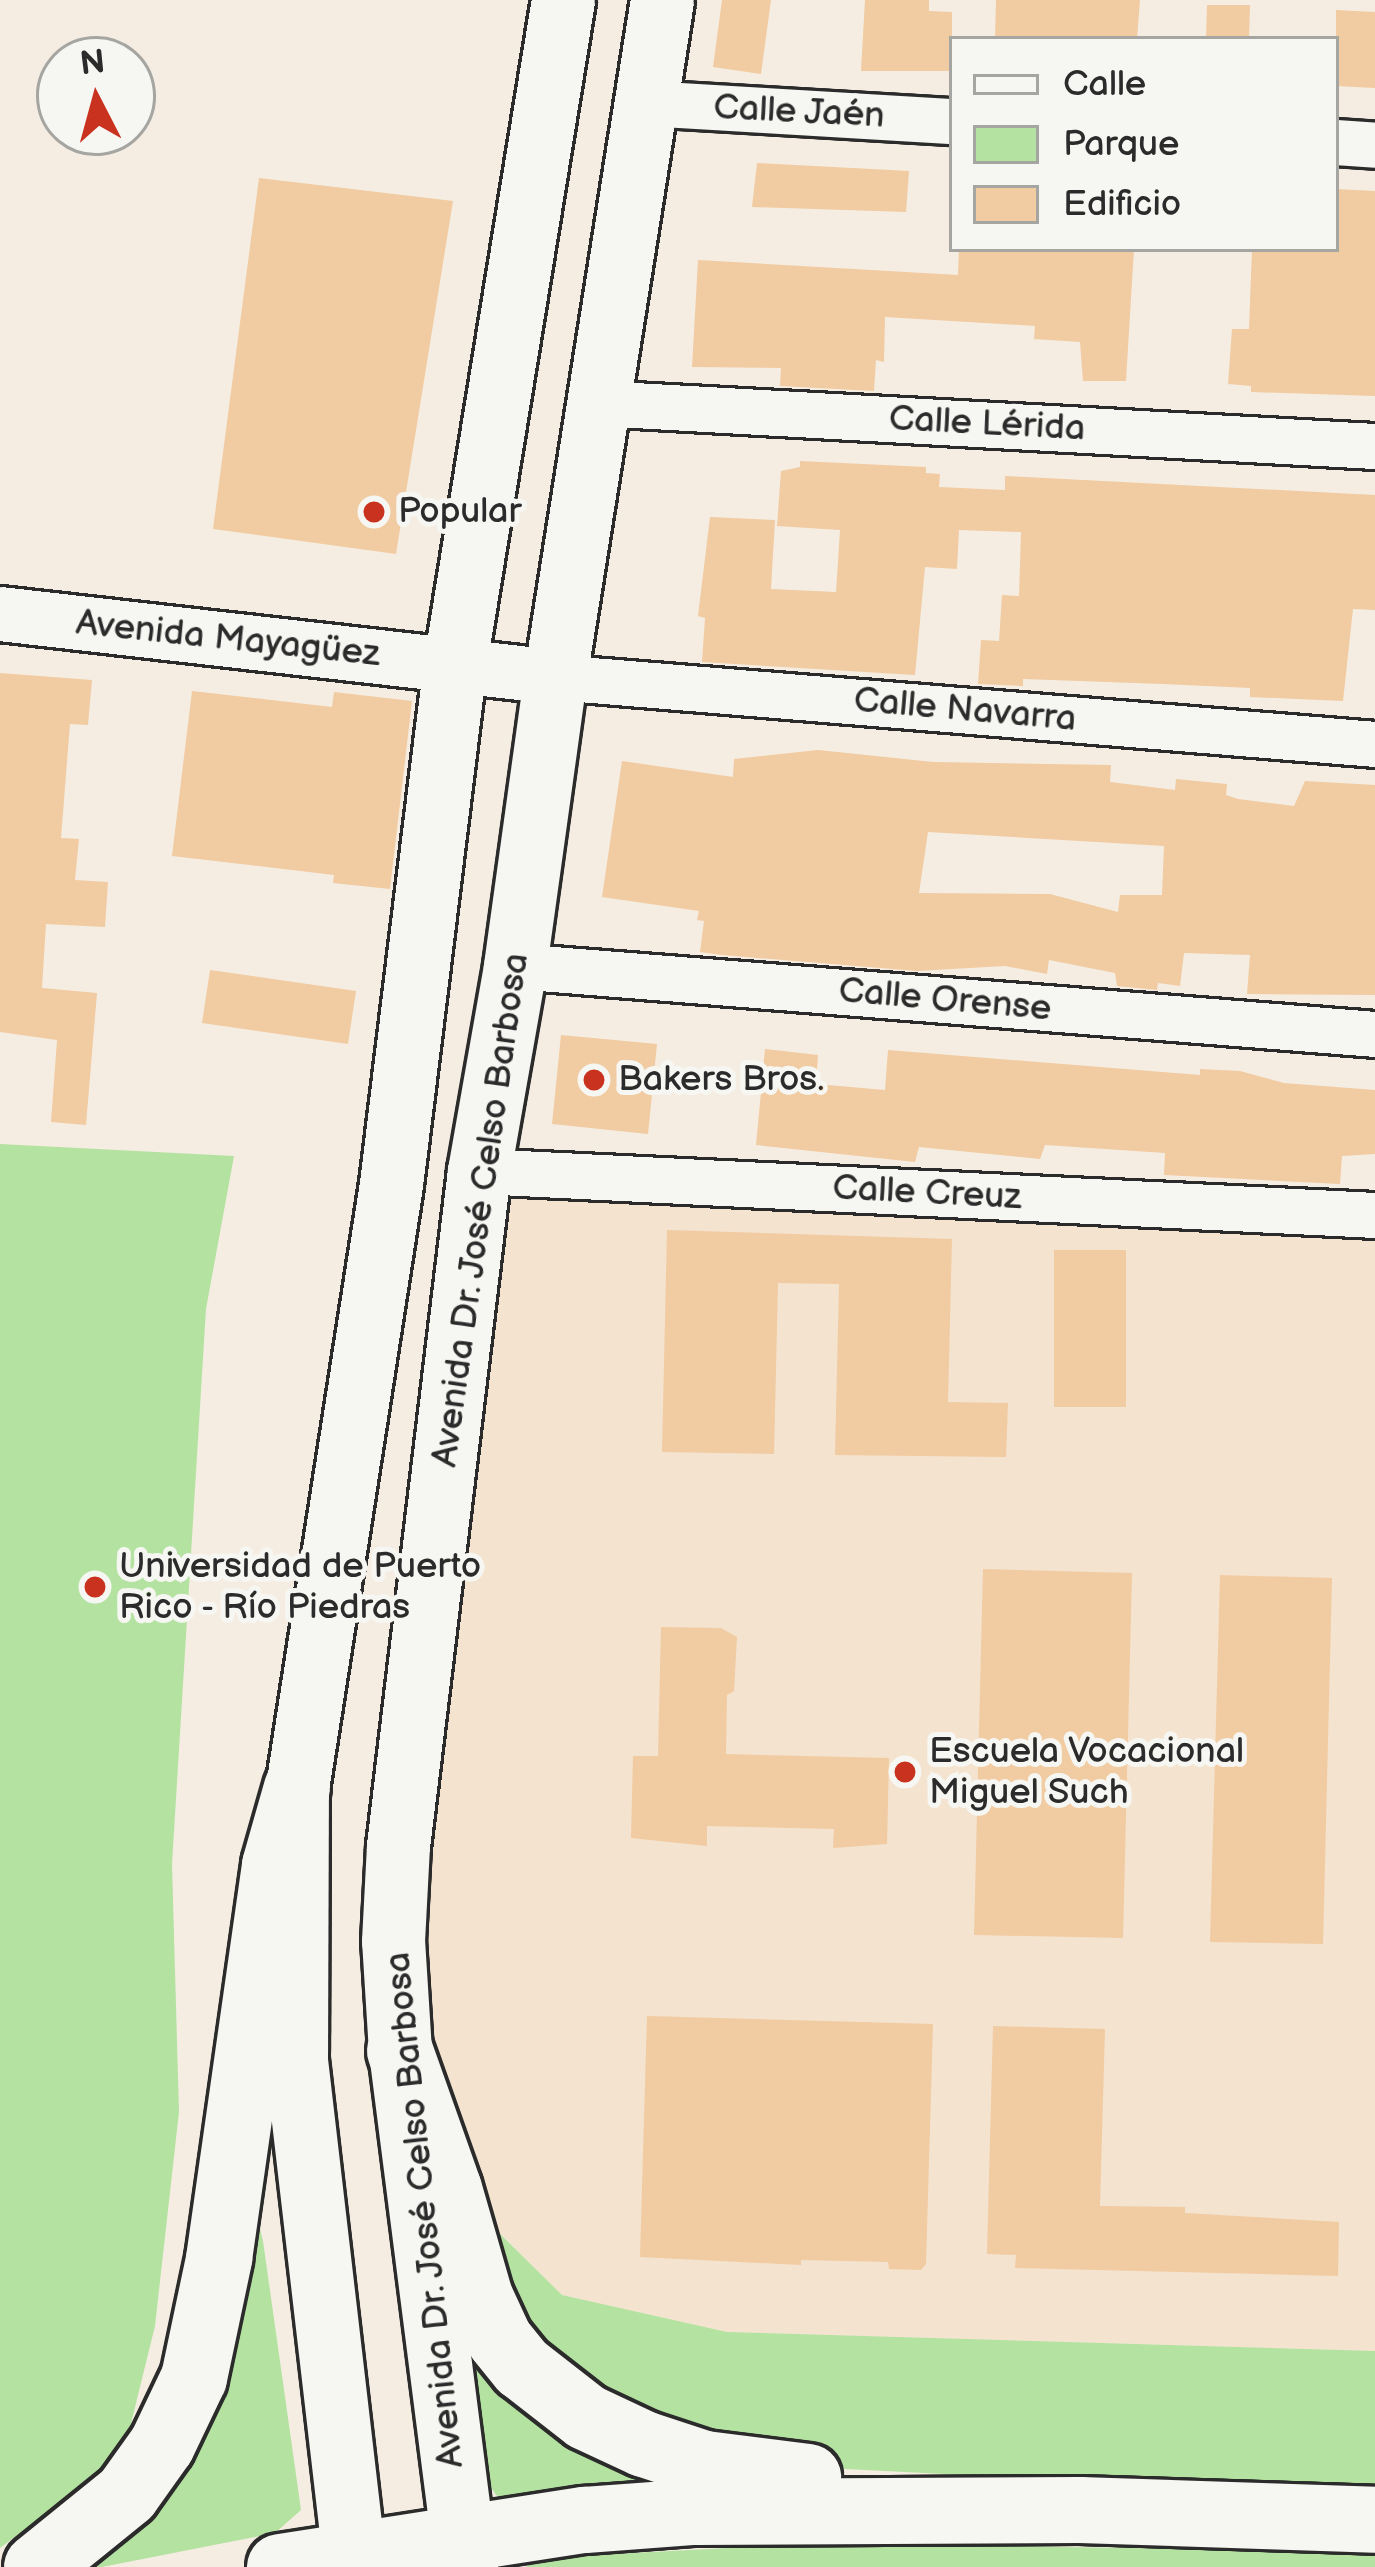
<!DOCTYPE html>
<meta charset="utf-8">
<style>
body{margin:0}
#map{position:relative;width:1375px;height:2567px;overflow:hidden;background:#f5ede2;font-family:"Balsamiq Sans",sans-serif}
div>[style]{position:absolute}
.built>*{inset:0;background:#f4e3ce}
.green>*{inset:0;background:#b4e2a0}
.building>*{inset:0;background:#f1cba1}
.roads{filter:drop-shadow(3px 0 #2b2b2b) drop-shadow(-3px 0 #2b2b2b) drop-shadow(0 3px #2b2b2b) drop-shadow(0 -3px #2b2b2b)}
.minor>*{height:45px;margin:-22.5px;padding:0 22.5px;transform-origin:22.5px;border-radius:22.5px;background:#f6f6f2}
.tertiary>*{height:54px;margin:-27px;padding:0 27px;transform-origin:27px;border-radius:27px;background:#f6f6f2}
.secondary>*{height:63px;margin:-31.5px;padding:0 31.5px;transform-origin:31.5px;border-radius:31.5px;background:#f6f6f2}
.motorway>*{height:66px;margin:-33px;padding:0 33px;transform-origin:33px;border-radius:33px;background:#f6f6f2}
.dots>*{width:33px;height:33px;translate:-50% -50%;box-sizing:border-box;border:6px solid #f6f6f2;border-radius:50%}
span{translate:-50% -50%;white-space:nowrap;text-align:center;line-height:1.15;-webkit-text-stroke:10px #f6f6f2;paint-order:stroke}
.street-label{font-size:36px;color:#2b2b2b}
.poi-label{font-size:36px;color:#2b2b2b}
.left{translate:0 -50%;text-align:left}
.legend{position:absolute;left:949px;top:36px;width:390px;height:216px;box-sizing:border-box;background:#f6f6f2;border:3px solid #a5a5a2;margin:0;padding:15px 21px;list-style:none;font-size:36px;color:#2b2b2b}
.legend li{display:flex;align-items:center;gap:24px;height:60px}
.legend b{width:60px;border:3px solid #a5a5a2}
.north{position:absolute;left:36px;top:36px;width:120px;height:120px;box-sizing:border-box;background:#f6f6f2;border:3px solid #a5a5a2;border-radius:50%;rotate:354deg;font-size:33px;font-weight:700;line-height:48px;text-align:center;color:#2b2b2b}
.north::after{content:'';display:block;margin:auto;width:42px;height:54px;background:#c8321e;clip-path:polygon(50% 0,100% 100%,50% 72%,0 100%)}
</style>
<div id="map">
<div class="built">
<div style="clip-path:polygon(497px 1197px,1375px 1239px,1375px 2351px,727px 2332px,562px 2295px,481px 2214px,429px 2056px,421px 1879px)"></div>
</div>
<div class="green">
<div style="clip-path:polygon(0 1144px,234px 1156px,206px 1309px,172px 1864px,179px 2112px,155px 2326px,123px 2456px,0 2548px)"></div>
<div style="clip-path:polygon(251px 2194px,263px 2241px,301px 2510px,275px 2533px,102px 2567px,67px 2567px)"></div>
<div style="clip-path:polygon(481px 2215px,562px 2295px,727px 2332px,1375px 2351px,1375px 2496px,746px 2464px,532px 2365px)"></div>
<div style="clip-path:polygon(465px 2331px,632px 2459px,661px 2487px,507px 2501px,496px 2495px,487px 2481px)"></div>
<div style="clip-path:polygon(822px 2543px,1375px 2552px,1375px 2567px,526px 2567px,538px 2558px)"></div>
</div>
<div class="building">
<div style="clip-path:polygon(722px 0,771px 0,761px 74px,713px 67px)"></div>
<div style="clip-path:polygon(865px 0,929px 0,929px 11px,952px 12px,952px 71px,861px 71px)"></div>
<div style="clip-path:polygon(996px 0,1140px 0,1137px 39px,995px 39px)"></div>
<div style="clip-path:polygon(1207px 5px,1250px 5px,1249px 39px,1206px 39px)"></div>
<div style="clip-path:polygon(1336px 10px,1375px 12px,1375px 88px,1336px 86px)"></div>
<div style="clip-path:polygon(757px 163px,909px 171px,906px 212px,752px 207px)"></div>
<div style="clip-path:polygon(259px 178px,453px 201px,396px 554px,213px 529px)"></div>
<div style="clip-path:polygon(1336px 189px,1375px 191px,1375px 396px,1251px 392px,1251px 386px,1228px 384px,1232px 329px,1249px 329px,1252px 249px,1336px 249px)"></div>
<div style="clip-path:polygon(959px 249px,1134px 249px,1126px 381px,1083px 381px,1080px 342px,1034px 339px,1035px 326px,885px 317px,884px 362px,876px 360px,874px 391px,780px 386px,781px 368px,692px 367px,698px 260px,958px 275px)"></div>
<div style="clip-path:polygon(800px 461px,926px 467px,926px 473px,940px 474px,939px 487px,1005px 490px,1005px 476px,1375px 495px,1375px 610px,1353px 609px,1343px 701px,1250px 697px,1250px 688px,1163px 684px,1023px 679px,1023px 686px,978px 684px,981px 640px,999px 641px,1002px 595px,1019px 596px,1021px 532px,959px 530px,957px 569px,925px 567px,915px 675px,702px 662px,705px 618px,698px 616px,710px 517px,775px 520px,771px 589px,836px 592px,840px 530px,777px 526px,781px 471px,800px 467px)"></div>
<div style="clip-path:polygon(0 673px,92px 680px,88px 725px,70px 724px,61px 838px,79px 839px,75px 880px,108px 882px,105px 927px,46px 924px,42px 988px,97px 993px,86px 1125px,51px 1122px,57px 1040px,0 1032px)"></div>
<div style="clip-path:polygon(192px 691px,332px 707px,334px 692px,412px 701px,390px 889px,333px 883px,334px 875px,172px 856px)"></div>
<div style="clip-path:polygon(evenodd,818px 750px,933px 762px,1111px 765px,1110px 782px,1175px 790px,1176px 779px,1227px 784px,1226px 795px,1238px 799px,1294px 806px,1305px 781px,1375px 785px,1375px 995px,1247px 994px,1250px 955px,1184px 953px,1180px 986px,1158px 983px,1157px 990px,1117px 986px,1115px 973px,1049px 960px,1047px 974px,1005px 966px,917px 971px,722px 955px,700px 952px,704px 921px,697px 920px,699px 911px,602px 897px,622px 761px,733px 777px,734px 759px,818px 750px,928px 832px,1164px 846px,1162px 895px,1120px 895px,1118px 912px,1050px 894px,919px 893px,928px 832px)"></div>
<div style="clip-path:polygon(210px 970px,356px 991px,348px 1044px,202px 1023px)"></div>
<div style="clip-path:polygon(561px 1035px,657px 1044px,648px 1134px,552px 1124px)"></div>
<div style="clip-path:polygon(765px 1049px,818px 1055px,816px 1084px,885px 1090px,888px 1050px,1200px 1075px,1200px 1069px,1240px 1071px,1284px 1083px,1375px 1090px,1375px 1154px,1342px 1156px,1340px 1184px,1164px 1175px,1165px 1153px,1045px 1145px,1040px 1159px,919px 1147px,915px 1162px,756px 1145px)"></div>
<div style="clip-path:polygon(667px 1230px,952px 1239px,948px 1402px,1008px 1403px,1006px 1457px,835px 1455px,839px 1284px,778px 1283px,774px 1454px,662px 1452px)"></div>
<div style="clip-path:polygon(1054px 1250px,1126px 1250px,1126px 1407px,1054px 1407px)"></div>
<div style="clip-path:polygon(983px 1569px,1132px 1573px,1123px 1938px,974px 1935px)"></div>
<div style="clip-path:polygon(1220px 1575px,1332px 1578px,1323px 1944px,1210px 1942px)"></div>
<div style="clip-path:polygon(661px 1627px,721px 1628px,737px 1637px,734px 1691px,727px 1695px,726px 1754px,889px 1758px,887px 1844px,833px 1848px,834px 1829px,707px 1826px,707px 1846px,631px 1838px,633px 1756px,658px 1756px)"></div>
<div style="clip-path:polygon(647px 2016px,933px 2024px,926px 2264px,921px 2270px,889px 2269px,888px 2262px,801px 2260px,801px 2265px,640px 2257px)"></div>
<div style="clip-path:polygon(993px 2026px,1105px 2029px,1100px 2206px,1185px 2207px,1185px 2213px,1339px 2222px,1338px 2276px,1015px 2268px,1016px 2255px,987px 2254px)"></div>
</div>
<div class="roads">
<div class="minor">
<div style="left:647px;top:103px;width:306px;rotate:3.4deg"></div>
<div style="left:1336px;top:142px;width:39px;rotate:4deg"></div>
<div style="left:598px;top:403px;width:778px;rotate:3.17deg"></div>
<div style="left:555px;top:677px;width:823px;rotate:4.67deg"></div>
<div style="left:515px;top:966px;width:863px;rotate:4.52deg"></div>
<div style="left:479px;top:1171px;width:897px;rotate:2.81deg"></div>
</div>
<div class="tertiary">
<div style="left:0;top:614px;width:559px;rotate:6.48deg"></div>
</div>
<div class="secondary">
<div style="left:355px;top:2567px;width:510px;rotate:-96.64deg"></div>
<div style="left:296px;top:2060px;width:272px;rotate:-89.8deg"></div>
<div style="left:297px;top:1788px;width:611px;rotate:-81.15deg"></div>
<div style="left:391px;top:1184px;width:525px;rotate:-83deg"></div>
<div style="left:455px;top:663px;width:672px;rotate:-80.75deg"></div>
<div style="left:466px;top:2567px;width:520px;rotate:-97.29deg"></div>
<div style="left:400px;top:2051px;width:110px;rotate:-93.6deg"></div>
<div style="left:393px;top:1941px;width:95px;rotate:-87deg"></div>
<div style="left:398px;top:1846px;width:680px;rotate:-83.16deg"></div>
<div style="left:479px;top:1171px;width:208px;rotate:-80deg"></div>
<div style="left:515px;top:966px;width:292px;rotate:-82.1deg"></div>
<div style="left:555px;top:677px;width:685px;rotate:-81.02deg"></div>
</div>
<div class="motorway">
<div style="left:400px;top:2051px;width:146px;rotate:70.5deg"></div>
<div style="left:449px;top:2189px;width:112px;rotate:74deg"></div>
<div style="left:480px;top:2297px;width:47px;rotate:65.1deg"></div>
<div style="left:500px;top:2340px;width:35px;rotate:51deg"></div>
<div style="left:522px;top:2367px;width:81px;rotate:38deg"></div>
<div style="left:586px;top:2417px;width:64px;rotate:25deg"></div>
<div style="left:644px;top:2444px;width:64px;rotate:18.2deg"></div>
<div style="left:705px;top:2464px;width:104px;rotate:7.2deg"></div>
<div style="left:37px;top:2567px;width:116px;rotate:-39deg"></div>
<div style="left:127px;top:2494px;width:60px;rotate:-54.5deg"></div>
<div style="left:162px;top:2445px;width:74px;rotate:-64.5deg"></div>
<div style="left:194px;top:2378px;width:122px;rotate:-78.1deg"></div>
<div style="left:219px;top:2259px;width:398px;rotate:-81.9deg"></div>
<div style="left:275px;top:1865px;width:80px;rotate:-74.1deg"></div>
<div style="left:280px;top:2567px;width:309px;rotate:-8.8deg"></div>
<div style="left:585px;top:2520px;width:110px;rotate:-4.2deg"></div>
<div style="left:695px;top:2512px;width:385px;rotate:-0.3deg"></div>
<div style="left:1080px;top:2510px;width:295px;rotate:1.9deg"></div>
</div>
</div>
<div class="dots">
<div style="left:374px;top:512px;background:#c8321e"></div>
<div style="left:594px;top:1080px;background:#c8321e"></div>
<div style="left:95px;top:1587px;background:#c8321e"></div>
<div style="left:905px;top:1772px;background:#c8321e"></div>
</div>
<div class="street-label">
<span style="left:799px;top:112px;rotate:3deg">Calle Jaén</span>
<span style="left:987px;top:424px;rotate:3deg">Calle Lérida</span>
<span style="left:228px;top:639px;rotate:6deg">Avenida Mayagüez</span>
<span style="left:965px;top:710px;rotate:5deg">Calle Navarra</span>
<span style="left:945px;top:1000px;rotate:5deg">Calle Orense</span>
<span style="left:927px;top:1193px;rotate:3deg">Calle Creuz</span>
<span style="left:481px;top:1210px;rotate:-82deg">Avenida Dr. José Celso Barbosa</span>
<span style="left:425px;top:2210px;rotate:-96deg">Avenida Dr. José Celso Barbosa</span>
</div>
<div class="poi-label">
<span class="left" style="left:398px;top:512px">Popular</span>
<span class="left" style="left:618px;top:1080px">Bakers Bros.</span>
<span class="left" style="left:119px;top:1587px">Universidad de Puerto<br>Rico - Río Piedras</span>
<span class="left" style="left:929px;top:1772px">Escuela Vocacional<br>Miguel Such</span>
</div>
<ul class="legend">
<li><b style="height:15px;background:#f6f6f2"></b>Calle</li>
<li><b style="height:33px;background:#b4e2a0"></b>Parque</li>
<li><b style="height:33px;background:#f1cba1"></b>Edificio</li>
</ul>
<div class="north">N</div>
</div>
